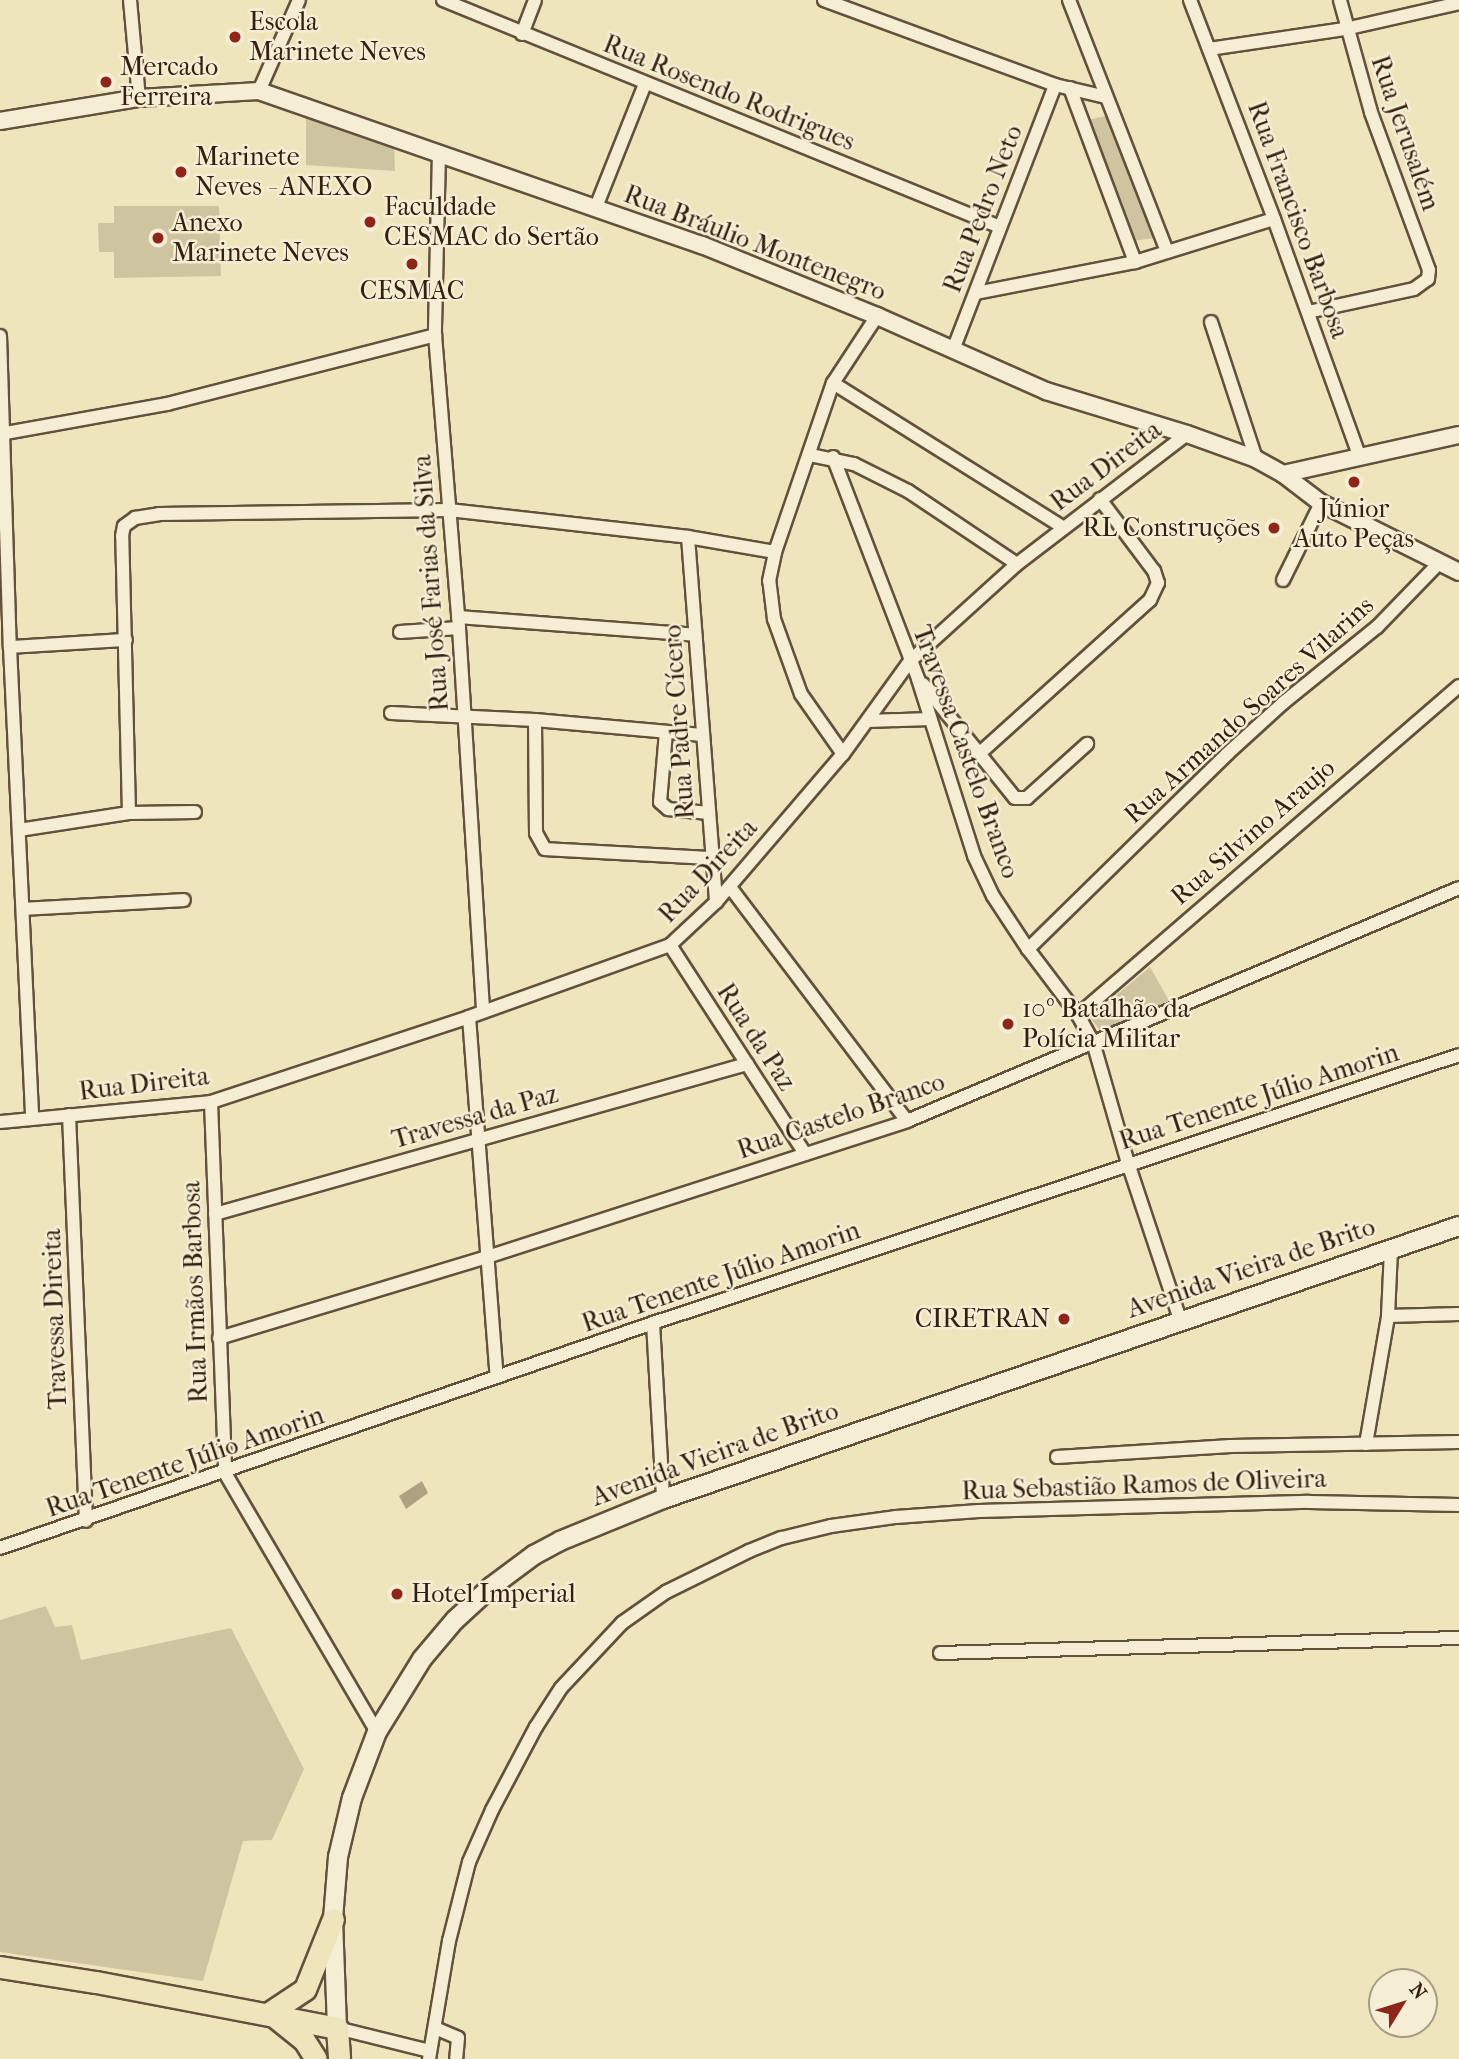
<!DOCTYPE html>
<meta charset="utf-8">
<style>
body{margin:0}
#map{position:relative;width:1459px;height:2059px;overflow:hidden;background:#efe5bd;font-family:"IM FELL French Canon",serif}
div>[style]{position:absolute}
.green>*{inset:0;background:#cfc4a0}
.water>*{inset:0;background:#afa282}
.roads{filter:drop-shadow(2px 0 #62513b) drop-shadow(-2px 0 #62513b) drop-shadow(0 2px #62513b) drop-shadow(0 -2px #62513b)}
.minor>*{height:12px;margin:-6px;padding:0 6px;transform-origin:6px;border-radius:6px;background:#f5eed4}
.tertiary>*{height:16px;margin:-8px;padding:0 8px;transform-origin:8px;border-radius:8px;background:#f5eed4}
.secondary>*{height:18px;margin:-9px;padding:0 9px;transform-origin:9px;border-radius:9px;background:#f5eed4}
.primary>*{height:21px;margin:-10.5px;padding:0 10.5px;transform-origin:10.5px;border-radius:10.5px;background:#efe5bd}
.dots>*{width:19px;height:19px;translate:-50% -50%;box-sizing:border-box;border:4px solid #f5eed4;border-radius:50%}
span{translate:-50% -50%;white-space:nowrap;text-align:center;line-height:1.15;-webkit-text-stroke:5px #f5eed4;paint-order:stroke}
.poi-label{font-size:26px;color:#332010}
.left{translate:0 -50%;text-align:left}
.right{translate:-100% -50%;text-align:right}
.street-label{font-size:26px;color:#332010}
.north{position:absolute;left:1368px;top:1968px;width:70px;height:70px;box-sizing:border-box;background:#f5eed4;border:2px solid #a79c86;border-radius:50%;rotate:52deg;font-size:19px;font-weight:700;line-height:28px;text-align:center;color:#332010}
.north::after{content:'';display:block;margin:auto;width:24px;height:32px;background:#8f2418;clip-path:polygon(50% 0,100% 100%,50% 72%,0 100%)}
</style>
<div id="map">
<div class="green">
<div style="clip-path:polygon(1106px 116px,1154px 238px,1133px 241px,1087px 120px)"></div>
<div style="clip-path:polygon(306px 117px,394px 143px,395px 171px,306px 165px)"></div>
<div style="clip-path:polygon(114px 206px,219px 206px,221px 276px,114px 278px,114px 252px,99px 252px,98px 223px,114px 223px)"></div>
<div style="clip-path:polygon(1150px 967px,1171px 1004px,1101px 1032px,1090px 1017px)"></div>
<div style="clip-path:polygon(46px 1606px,55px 1627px,72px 1625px,81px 1660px,231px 1628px,304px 1769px,272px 1840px,243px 1841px,203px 1981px,0 1952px,0 1620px)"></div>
</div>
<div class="water">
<div style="clip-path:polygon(422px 1481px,428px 1493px,406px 1509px,399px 1496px)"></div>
</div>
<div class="roads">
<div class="minor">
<div style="left:130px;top:0;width:98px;rotate:84.8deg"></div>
<div style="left:443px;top:0;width:599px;rotate:22.16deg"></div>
<div style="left:824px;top:0;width:246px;rotate:20.2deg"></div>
<div style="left:1055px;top:85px;width:52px;rotate:13.2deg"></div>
<div style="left:1069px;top:0;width:270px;rotate:68.7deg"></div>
<div style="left:1190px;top:0;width:235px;rotate:69deg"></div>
<div style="left:1274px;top:219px;width:254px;rotate:70.2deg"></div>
<div style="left:522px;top:34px;width:36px;rotate:-69deg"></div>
<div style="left:1209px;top:49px;width:137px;rotate:-8.4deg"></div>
<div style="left:1345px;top:29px;width:117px;rotate:-12.8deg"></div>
<div style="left:1070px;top:88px;width:186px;rotate:69.5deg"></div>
<div style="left:259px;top:91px;width:99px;rotate:-66.3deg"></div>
<div style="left:439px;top:152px;width:183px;rotate:91.3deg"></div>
<div style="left:435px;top:335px;width:294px;rotate:85.3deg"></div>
<div style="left:459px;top:628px;width:384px;rotate:86.4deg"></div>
<div style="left:596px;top:207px;width:132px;rotate:-68.3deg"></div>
<div style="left:976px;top:293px;width:162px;rotate:-11deg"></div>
<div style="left:1135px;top:262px;width:145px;rotate:-17.2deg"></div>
<div style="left:1308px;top:312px;width:108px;rotate:-12.2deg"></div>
<div style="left:1414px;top:289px;width:17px;rotate:-36deg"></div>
<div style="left:1428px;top:279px;width:9px;rotate:-84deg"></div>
<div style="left:1429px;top:270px;width:168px;rotate:-110.2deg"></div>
<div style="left:1371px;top:112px;width:116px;rotate:-105.5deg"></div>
<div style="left:1211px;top:322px;width:144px;rotate:71.8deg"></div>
<div style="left:0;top:336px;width:311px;rotate:88.2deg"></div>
<div style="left:10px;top:647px;width:472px;rotate:87.3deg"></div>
<div style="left:953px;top:350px;width:284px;rotate:-68.9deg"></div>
<div style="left:833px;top:383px;width:271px;rotate:32.1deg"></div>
<div style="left:0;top:434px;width:170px;rotate:-10.2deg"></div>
<div style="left:167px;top:404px;width:277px;rotate:-14.4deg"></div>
<div style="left:810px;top:455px;width:45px;rotate:11.6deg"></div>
<div style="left:854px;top:464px;width:60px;rotate:26.6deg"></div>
<div style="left:908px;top:491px;width:131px;rotate:33.8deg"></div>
<div style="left:833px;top:457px;width:238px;rotate:69deg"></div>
<div style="left:918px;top:679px;width:186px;rotate:72.4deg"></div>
<div style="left:974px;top:856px;width:44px;rotate:64.6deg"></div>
<div style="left:993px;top:896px;width:64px;rotate:56.6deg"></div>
<div style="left:1028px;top:949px;width:83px;rotate:52.9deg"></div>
<div style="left:1078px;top:1015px;width:31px;rotate:61deg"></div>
<div style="left:1093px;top:1042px;width:126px;rotate:73.9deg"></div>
<div style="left:1128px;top:1163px;width:168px;rotate:71.6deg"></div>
<div style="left:688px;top:537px;width:366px;rotate:85.6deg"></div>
<div style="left:1283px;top:580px;width:86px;rotate:-63.7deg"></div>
<div style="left:458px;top:617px;width:238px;rotate:4.3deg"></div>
<div style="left:400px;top:632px;width:59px;rotate:-3.9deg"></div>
<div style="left:10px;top:647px;width:116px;rotate:-3.5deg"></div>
<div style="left:923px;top:684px;width:146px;rotate:51.1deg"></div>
<div style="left:1015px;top:798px;width:12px"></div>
<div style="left:1027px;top:798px;width:81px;rotate:-42deg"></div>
<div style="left:391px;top:713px;width:144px;rotate:2.8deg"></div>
<div style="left:535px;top:720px;width:168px;rotate:5.1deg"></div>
<div style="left:535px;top:720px;width:113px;rotate:89.5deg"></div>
<div style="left:536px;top:833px;width:18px;rotate:61deg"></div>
<div style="left:545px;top:849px;width:168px;rotate:3.1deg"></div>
<div style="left:868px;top:721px;width:62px;rotate:-1.8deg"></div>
<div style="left:666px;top:732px;width:70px;rotate:94.9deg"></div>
<div style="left:660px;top:802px;width:11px;rotate:41deg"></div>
<div style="left:668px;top:809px;width:41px;rotate:5.6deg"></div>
<div style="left:980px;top:753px;width:229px;rotate:-42deg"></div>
<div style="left:1150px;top:600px;width:19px;rotate:-65deg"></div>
<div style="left:1158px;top:583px;width:13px;rotate:-108deg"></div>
<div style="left:1154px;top:571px;width:90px;rotate:-126.9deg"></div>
<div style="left:843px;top:754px;width:73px;rotate:-125deg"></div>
<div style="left:801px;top:694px;width:80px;rotate:-109.8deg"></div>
<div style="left:774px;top:619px;width:38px;rotate:-97deg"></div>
<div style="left:769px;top:581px;width:30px;rotate:-78deg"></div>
<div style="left:775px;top:552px;width:179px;rotate:-71.1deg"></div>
<div style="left:833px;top:383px;width:80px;rotate:-56.7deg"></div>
<div style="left:129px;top:813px;width:277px;rotate:-91.4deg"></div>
<div style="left:122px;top:536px;width:10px;rotate:-79deg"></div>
<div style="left:124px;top:526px;width:14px;rotate:-36deg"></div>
<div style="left:135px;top:518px;width:24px;rotate:-9deg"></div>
<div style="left:159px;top:514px;width:290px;rotate:-0.8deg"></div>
<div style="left:449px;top:510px;width:241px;rotate:6.4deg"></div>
<div style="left:688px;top:537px;width:88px;rotate:9.8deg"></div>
<div style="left:19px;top:830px;width:111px;rotate:-8.8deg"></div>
<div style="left:129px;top:813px;width:66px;rotate:-0.9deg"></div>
<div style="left:730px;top:887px;width:293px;rotate:52.9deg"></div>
<div style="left:23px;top:909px;width:161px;rotate:-3.2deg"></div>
<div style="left:670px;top:945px;width:249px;rotate:57.1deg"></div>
<div style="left:1028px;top:949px;width:279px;rotate:-44.4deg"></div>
<div style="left:1227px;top:754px;width:76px;rotate:-42.3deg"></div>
<div style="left:1283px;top:703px;width:121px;rotate:-39deg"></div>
<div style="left:1377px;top:627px;width:91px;rotate:-45.9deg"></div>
<div style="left:1078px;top:1015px;width:503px;rotate:-40.81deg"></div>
<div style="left:469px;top:1017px;width:361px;rotate:85.6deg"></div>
<div style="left:211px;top:1102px;width:371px;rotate:87.8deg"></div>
<div style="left:225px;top:1473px;width:300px;rotate:59.6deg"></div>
<div style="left:69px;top:1115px;width:406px;rotate:87.6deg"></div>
<div style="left:0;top:1122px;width:212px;rotate:-5.4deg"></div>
<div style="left:211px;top:1102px;width:272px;rotate:-18.2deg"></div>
<div style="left:469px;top:1017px;width:214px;rotate:-19.7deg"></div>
<div style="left:670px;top:945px;width:63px;rotate:-43.1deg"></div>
<div style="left:716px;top:902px;width:195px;rotate:-49.4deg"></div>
<div style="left:843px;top:754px;width:115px;rotate:-54.2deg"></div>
<div style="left:910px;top:661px;width:144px;rotate:-42.2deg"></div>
<div style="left:1017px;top:564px;width:214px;rotate:-37.4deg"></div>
<div style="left:215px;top:1214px;width:553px;rotate:-15.75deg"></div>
<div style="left:1388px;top:1316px;width:71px;rotate:-1.6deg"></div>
<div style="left:653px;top:1323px;width:176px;rotate:86.7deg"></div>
<div style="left:219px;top:1338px;width:280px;rotate:-16.8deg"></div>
<div style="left:487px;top:1257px;width:441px;rotate:-17.9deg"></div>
<div style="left:907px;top:1121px;width:599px;rotate:-22.88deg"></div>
<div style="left:1366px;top:1444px;width:130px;rotate:-80.2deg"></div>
<div style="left:1388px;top:1316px;width:67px;rotate:-87.4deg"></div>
<div style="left:1057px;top:1457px;width:174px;rotate:-3.6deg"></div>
<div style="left:1231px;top:1446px;width:228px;rotate:-1deg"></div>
<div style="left:0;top:1548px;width:691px;rotate:-19.01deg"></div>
<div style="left:653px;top:1323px;width:849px;rotate:-18.39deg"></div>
<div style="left:940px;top:1653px;width:519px;rotate:-1.66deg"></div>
<div style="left:337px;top:2028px;width:96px;rotate:13.9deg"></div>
<div style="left:435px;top:2028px;width:25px;rotate:23deg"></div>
<div style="left:458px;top:2038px;width:21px;rotate:95deg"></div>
<div style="left:429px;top:2059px;width:120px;rotate:-80.4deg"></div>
<div style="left:449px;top:1941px;width:81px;rotate:-75.8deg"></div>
<div style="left:469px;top:1862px;width:57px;rotate:-66.1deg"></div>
<div style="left:492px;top:1810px;width:94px;rotate:-62.1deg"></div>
<div style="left:536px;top:1727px;width:46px;rotate:-57.3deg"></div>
<div style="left:561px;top:1688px;width:89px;rotate:-46.8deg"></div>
<div style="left:622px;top:1623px;width:54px;rotate:-35.2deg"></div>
<div style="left:666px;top:1592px;width:93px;rotate:-26.3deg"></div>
<div style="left:749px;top:1551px;width:35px;rotate:-22deg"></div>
<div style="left:782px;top:1538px;width:50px;rotate:-13.8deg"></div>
<div style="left:831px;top:1526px;width:66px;rotate:-7.9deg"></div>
<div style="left:896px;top:1517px;width:83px;rotate:-4.1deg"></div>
<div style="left:979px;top:1511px;width:330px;rotate:-1.6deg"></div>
<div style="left:1309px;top:1502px;width:150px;rotate:1.1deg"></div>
</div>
<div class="tertiary">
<div style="left:0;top:121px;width:141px;rotate:-9.4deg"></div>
<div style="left:139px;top:98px;width:120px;rotate:-3.3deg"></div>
<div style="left:259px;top:91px;width:469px;rotate:19.2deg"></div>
<div style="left:702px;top:245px;width:189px;rotate:22.1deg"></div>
<div style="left:877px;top:316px;width:185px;rotate:23.9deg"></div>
<div style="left:1046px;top:391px;width:147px;rotate:17deg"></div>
<div style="left:1187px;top:434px;width:73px;rotate:19.9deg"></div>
<div style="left:1256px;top:459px;width:31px;rotate:29deg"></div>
<div style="left:1283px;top:474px;width:48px;rotate:37.3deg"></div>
<div style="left:1321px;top:503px;width:154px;rotate:26.6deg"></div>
<div style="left:1283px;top:474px;width:180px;rotate:-12.5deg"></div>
</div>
<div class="secondary">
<div style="left:337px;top:2028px;width:109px;rotate:-92.1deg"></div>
<div style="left:333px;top:1919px;width:62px;rotate:-85.4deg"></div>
<div style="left:338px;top:1857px;width:61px;rotate:-76.7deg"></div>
<div style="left:352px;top:1798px;width:71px;rotate:-69.3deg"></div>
<div style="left:377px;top:1732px;width:86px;rotate:-58.3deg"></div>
<div style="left:422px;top:1659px;width:51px;rotate:-49.8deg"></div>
<div style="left:455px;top:1620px;width:49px;rotate:-42.5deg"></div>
<div style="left:491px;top:1587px;width:54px;rotate:-36.7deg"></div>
<div style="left:534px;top:1555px;width:30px;rotate:-28deg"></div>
<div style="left:560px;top:1541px;width:111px;rotate:-22.2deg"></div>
<div style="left:663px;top:1499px;width:842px;rotate:-18.93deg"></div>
</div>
<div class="primary">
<div style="left:0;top:1967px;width:97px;rotate:8.9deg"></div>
<div style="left:96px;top:1982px;width:245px;rotate:10.8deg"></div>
<div style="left:337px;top:2028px;width:31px;rotate:86deg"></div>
<div style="left:269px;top:2013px;width:43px;rotate:-33.7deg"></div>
<div style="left:305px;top:1989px;width:75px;rotate:-68.2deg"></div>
<div style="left:274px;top:2016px;width:38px;rotate:39deg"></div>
<div style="left:304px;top:2040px;width:22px;rotate:58deg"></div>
</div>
</div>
<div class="dots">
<div style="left:235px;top:37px;background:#8f2418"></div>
<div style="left:106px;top:82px;background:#8f2418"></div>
<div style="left:181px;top:172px;background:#8f2418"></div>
<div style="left:370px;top:222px;background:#8f2418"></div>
<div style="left:158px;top:238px;background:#8f2418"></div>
<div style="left:412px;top:264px;background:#8f2418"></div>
<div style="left:1354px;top:482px;background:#8f2418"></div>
<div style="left:1274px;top:528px;background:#8f2418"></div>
<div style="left:1008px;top:1024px;background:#8f2418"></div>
<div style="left:1064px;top:1319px;background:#8f2418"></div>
<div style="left:397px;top:1594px;background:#8f2418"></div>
</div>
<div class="poi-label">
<span class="left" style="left:249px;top:37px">Escola<br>Marinete Neves</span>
<span class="left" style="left:120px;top:82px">Mercado<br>Ferreira</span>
<span class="left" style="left:195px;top:172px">Marinete<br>Neves - ANEXO</span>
<span class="left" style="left:384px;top:222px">Faculdade<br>CESMAC do Sertão</span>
<span class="left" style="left:172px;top:238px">Anexo<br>Marinete Neves</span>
<span style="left:412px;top:291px">CESMAC</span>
<span style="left:1354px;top:524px">Júnior<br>Auto Peças</span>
<span class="right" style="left:1260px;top:528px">RL Construções</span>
<span class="left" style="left:1022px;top:1024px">10º Batalhão da<br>Polícia Militar</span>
<span class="right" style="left:1050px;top:1319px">CIRETRAN</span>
<span class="left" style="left:411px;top:1594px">Hotel Imperial</span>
</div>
<div class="street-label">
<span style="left:729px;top:93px;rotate:22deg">Rua Rosendo Rodrigues</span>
<span style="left:1405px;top:133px;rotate:71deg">Rua Jerusalém</span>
<span style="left:983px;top:209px;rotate:-69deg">Rua Pedro Neto</span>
<span style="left:1298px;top:220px;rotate:70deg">Rua Francisco Barbosa</span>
<span style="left:755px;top:243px;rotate:21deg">Rua Bráulio Montenegro</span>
<span style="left:1106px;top:466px;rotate:-37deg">Rua Direita</span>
<span style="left:431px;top:583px;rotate:-94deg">Rua José Farias da Silva</span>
<span style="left:1249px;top:710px;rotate:-42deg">Rua Armando Soares Vilarins</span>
<span style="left:679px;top:722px;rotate:-94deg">Rua Padre Cícero</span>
<span style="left:966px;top:752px;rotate:70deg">Travessa Castelo Branco</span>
<span style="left:1253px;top:832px;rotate:-41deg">Rua Silvino Araujo</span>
<span style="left:708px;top:871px;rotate:-47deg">Rua Direita</span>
<span style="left:756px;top:1037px;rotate:57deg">Rua da Paz</span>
<span style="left:144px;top:1084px;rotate:-7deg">Rua Direita</span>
<span style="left:1259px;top:1097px;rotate:-18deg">Rua Tenente Júlio Amorin</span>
<span style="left:841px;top:1116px;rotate:-19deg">Rua Castelo Branco</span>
<span style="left:475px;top:1117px;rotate:-16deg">Travessa da Paz</span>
<span style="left:1251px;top:1268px;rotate:-19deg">Avenida Vieira de Brito</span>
<span style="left:721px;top:1277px;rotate:-19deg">Rua Tenente Júlio Amorin</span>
<span style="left:195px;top:1292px;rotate:-92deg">Rua Irmãos Barbosa</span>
<span style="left:55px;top:1319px;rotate:-92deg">Travessa Direita</span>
<span style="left:715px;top:1454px;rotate:-20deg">Avenida Vieira de Brito</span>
<span style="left:185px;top:1462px;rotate:-19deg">Rua Tenente Júlio Amorin</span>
<span style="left:1144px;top:1485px;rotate:-2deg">Rua Sebastião Ramos de Oliveira</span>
</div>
<div class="north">N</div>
</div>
